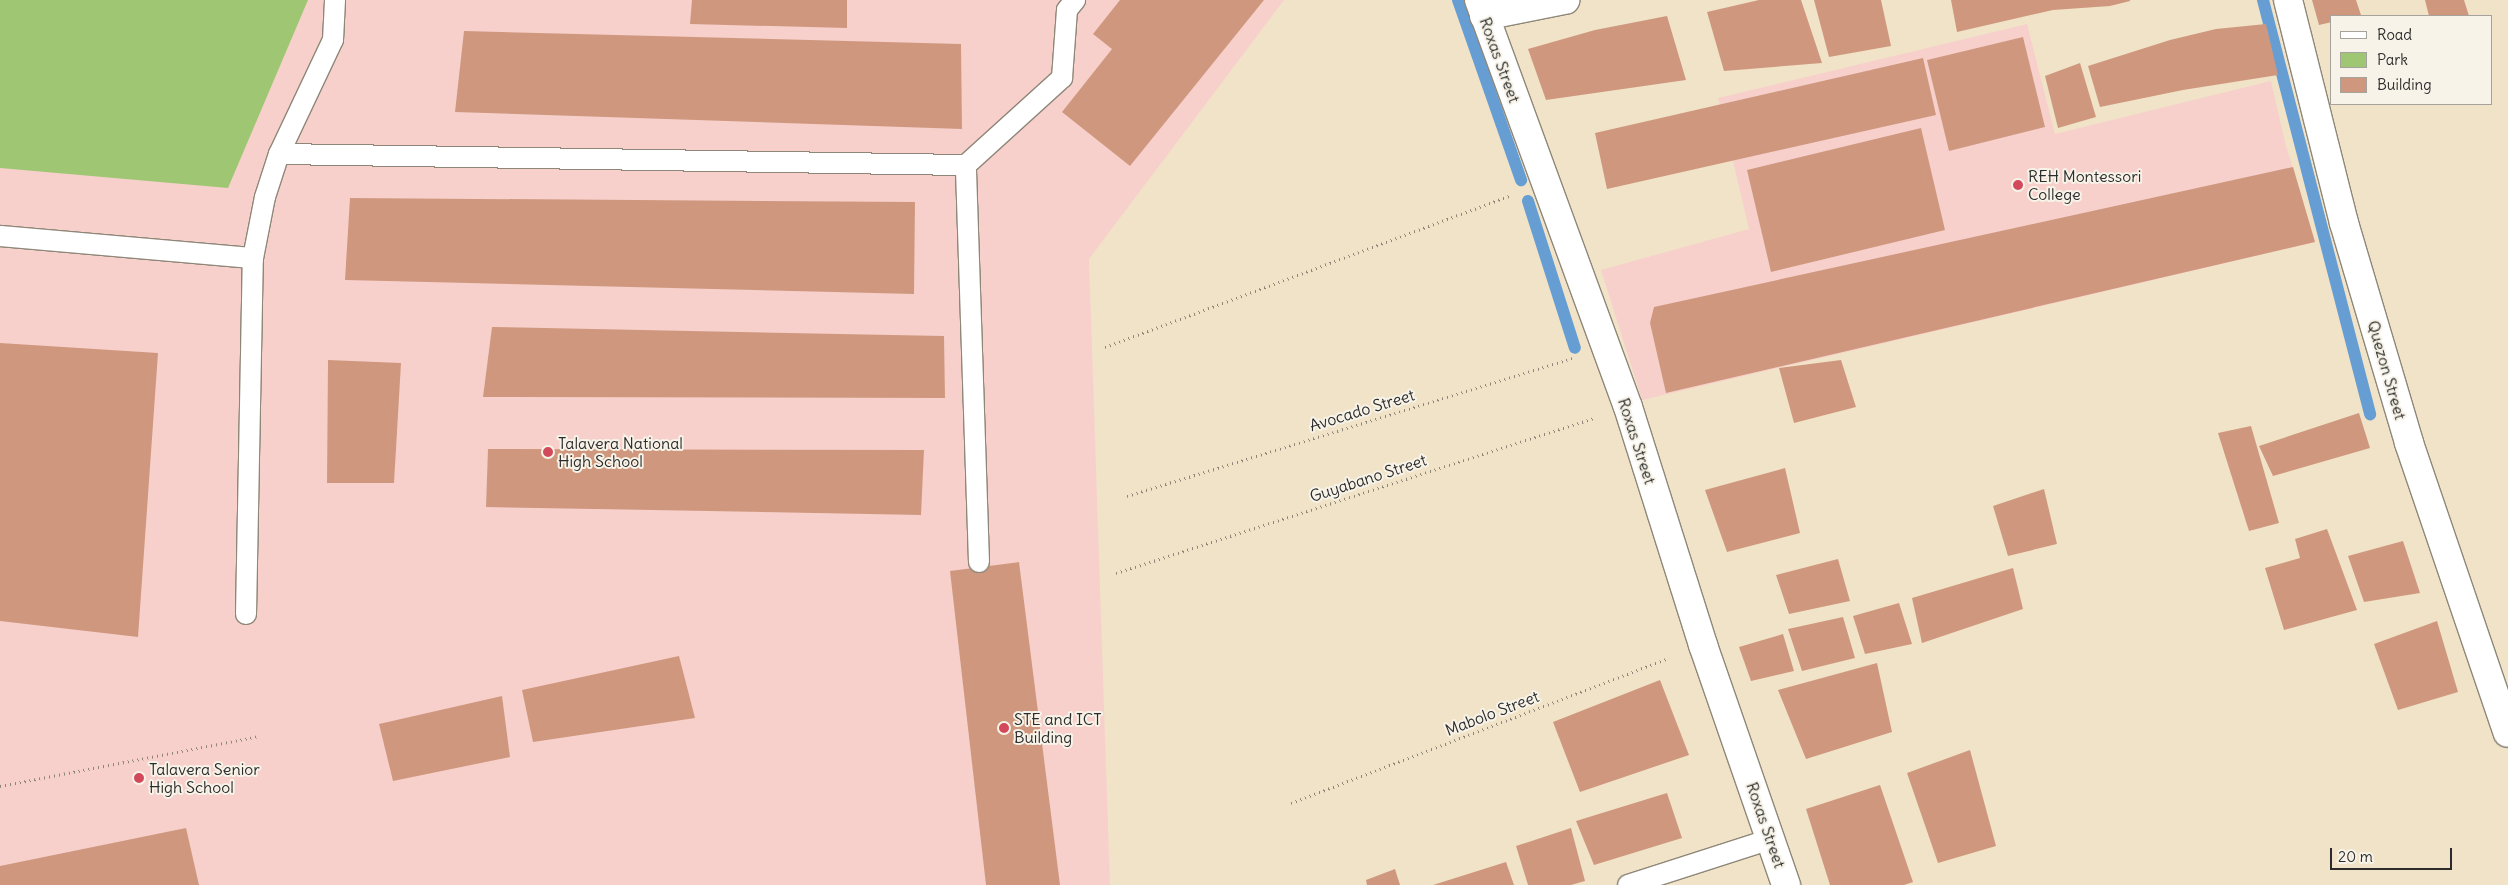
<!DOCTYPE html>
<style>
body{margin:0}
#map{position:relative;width:2508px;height:885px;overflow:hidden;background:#f1e3c7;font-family:Delius,sans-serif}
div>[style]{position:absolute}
.built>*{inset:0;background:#f7d0cc}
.green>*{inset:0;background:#9fc773}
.stream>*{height:12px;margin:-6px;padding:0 6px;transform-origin:6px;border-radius:6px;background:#669ed4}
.building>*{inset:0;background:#cf987e}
.path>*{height:3px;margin-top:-1.5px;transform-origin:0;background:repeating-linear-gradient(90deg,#8e8779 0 1px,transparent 0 5px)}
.roads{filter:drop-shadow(1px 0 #8e8779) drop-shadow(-1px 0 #8e8779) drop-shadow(0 1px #8e8779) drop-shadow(0 -1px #8e8779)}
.lane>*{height:20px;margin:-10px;padding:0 10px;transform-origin:10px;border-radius:10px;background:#fff}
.street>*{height:28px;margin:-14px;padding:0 14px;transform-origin:14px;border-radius:14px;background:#fff}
.secondary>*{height:28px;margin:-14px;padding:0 14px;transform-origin:14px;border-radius:14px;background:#fff}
.dots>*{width:14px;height:14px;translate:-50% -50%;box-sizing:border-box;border:2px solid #f7f3e8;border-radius:50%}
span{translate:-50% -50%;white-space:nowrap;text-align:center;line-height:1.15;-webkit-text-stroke:4px #f7f3e8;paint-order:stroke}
.street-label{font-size:16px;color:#2b2b2b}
.poi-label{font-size:16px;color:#2b2b2b}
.left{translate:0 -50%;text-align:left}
.legend{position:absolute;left:2330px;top:15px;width:162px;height:90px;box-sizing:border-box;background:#f7f3e8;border:1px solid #a5a39c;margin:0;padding:6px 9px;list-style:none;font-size:15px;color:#2b2b2b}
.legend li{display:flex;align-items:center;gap:10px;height:25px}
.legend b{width:25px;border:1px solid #a5a39c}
.scale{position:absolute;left:2330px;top:848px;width:122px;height:22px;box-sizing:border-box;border:2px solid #2b2b2b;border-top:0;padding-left:6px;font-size:15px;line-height:18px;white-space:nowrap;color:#2b2b2b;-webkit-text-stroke:4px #f7f3e8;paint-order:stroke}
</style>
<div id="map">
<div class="built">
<div style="clip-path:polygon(0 0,1284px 0,1089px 259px,1110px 885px,0 885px)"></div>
<div style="clip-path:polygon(2027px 24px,2055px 134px,2271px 81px,2285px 142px,2315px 242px,1642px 400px,1601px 270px,1749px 229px,1718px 98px)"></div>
</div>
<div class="green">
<div style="clip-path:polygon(0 0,308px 0,228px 188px,0 168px)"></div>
</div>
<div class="stream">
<div style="left:1458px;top:0;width:191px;rotate:70.7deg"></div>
<div style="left:2263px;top:0;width:428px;rotate:75.5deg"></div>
<div style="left:1528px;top:201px;width:154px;rotate:72.3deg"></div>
</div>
<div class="building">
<div style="clip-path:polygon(692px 0,847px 0,847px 28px,690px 24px)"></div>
<div style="clip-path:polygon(1120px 0,1264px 0,1130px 166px,1062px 112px,1112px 49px,1093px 34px)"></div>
<div style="clip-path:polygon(1759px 0,1801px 0,1822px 63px,1724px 71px,1707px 12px)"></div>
<div style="clip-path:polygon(1814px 0,1881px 0,1891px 46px,1829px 57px)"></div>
<div style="clip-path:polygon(1951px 0,2130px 0,2130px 1px,2110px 6px,2053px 10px,1957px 32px)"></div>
<div style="clip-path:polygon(2312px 0,2356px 0,2361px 15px,2332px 16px,2332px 22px,2319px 25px)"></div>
<div style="clip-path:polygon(2425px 0,2464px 0,2469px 16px,2429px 16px)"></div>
<div style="clip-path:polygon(1667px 16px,1686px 80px,1546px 100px,1528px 49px,1595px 30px)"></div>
<div style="clip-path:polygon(2266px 24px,2278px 75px,2183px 90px,2100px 107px,2088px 66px,2170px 40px,2216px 29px)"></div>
<div style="clip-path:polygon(464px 31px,961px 44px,962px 129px,455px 112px)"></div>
<div style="clip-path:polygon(2023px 37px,2045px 127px,1949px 151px,1927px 60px)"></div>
<div style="clip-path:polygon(1923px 58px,1936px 115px,1607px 189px,1595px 133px)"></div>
<div style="clip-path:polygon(2080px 63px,2096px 117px,2058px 128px,2045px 76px)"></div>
<div style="clip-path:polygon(1921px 128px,1945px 230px,1771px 272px,1747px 170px)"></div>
<div style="clip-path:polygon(2293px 167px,2315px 242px,1666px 393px,1650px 323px,1654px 307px)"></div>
<div style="clip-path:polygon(350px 198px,915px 202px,914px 294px,345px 280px)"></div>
<div style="clip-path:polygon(492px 327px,944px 336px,945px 398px,483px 397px)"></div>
<div style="clip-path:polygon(0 343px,158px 353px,138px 637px,0 621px)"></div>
<div style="clip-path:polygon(328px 360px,401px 363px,394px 483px,327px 483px)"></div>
<div style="clip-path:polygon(1841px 360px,1856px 407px,1794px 423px,1779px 368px)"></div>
<div style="clip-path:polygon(2359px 413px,2370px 448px,2273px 476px,2259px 446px)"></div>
<div style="clip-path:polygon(2251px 426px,2279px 523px,2249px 531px,2218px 433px)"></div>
<div style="clip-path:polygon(488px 449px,924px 450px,921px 515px,486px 507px)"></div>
<div style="clip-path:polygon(1785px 468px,1800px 533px,1727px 552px,1705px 490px)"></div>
<div style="clip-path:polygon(2044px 489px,2057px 544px,2008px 556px,1993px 506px)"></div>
<div style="clip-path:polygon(2327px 529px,2357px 610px,2284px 630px,2265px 568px,2300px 558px,2295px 539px)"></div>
<div style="clip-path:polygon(2403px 541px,2420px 593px,2364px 602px,2348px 556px)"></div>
<div style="clip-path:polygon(1838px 559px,1850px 601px,1789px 614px,1776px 575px)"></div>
<div style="clip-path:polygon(1019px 562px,1060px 885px,986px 885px,950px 571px)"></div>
<div style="clip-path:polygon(2013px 568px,2023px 609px,1922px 643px,1912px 598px)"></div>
<div style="clip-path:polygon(1899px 603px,1912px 644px,1865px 654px,1853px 616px)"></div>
<div style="clip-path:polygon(1843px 617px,1855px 658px,1802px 671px,1788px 629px)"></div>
<div style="clip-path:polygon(2437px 621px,2458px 692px,2398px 710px,2374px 644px)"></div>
<div style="clip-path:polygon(1783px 634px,1794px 671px,1751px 681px,1739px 647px)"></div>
<div style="clip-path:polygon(679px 656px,695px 718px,533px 742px,522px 690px)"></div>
<div style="clip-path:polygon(1877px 663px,1892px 732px,1806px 759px,1778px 690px)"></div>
<div style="clip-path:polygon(1660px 680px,1689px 755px,1580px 792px,1553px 722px)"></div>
<div style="clip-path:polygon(502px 696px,510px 757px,393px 781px,379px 724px)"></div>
<div style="clip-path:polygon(1970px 750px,1996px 846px,1938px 863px,1907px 773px)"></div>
<div style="clip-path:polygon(1880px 785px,1913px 882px,1904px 885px,1830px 885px,1806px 809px)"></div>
<div style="clip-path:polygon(1667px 793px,1682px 838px,1594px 865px,1576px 821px)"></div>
<div style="clip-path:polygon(186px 828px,199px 885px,0 885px,0 866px)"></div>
<div style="clip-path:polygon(1571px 828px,1585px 881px,1571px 885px,1528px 885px,1516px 846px)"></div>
<div style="clip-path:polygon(1506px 862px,1514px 885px,1433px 885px)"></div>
<div style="clip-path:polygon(1395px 869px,1400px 885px,1367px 885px,1366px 880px)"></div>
</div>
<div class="path">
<div style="left:1105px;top:347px;width:434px;rotate:-20.5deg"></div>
<div style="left:1127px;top:496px;width:467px;rotate:-17.2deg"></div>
<div style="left:1116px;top:573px;width:503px;rotate:-17.97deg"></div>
<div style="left:0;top:786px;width:264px;rotate:-10.9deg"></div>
<div style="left:1291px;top:803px;width:405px;rotate:-21deg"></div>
</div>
<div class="roads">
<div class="lane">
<div style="left:279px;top:154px;width:687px;rotate:0.92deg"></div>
<div style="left:0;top:236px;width:254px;rotate:5deg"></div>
<div style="left:979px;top:562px;width:397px;rotate:-91.9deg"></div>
<div style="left:966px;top:165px;width:130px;rotate:-42.2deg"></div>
<div style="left:1062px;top:78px;width:68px;rotate:-85.8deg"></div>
<div style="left:1067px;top:10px;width:13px;rotate:-51deg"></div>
<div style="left:246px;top:614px;width:356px;rotate:-88.9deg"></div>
<div style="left:253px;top:258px;width:62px;rotate:-78.9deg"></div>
<div style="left:265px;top:197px;width:45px;rotate:-72deg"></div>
<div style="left:279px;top:154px;width:126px;rotate:-64.7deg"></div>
<div style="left:333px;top:40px;width:40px;rotate:-87.1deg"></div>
<div style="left:1628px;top:885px;width:150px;rotate:-17.8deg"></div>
</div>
<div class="street">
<div style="left:1479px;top:0;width:433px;rotate:69.9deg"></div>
<div style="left:1628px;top:407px;width:250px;rotate:72.5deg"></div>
<div style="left:1703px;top:645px;width:254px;rotate:70.9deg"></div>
<div style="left:1484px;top:16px;width:83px;rotate:-11.2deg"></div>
</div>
<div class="secondary">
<div style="left:2288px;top:0;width:230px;rotate:75.9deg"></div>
<div style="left:2344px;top:223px;width:229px;rotate:73.5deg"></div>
<div style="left:2409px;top:443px;width:306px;rotate:71.2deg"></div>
</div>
</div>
<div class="dots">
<div style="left:2018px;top:185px;background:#d1495b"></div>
<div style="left:548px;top:452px;background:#d1495b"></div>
<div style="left:1004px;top:728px;background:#d1495b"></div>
<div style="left:139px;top:778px;background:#d1495b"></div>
</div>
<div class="street-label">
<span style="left:1500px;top:60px;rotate:70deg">Roxas Street</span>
<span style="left:2387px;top:370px;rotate:74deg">Quezon Street</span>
<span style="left:1362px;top:410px;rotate:-17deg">Avocado Street</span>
<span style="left:1637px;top:441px;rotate:72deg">Roxas Street</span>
<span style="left:1368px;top:478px;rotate:-18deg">Guyabano Street</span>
<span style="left:1492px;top:713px;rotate:-21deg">Mabolo Street</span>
<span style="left:1766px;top:825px;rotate:71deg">Roxas Street</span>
</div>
<div class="poi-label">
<span class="left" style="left:2028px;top:185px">REH Montessori<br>College</span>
<span class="left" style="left:558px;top:452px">Talavera National<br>High School</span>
<span class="left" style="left:1014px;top:728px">STE and ICT<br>Building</span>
<span class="left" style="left:149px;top:778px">Talavera Senior<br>High School</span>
</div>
<ul class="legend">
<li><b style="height:6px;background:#fff"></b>Road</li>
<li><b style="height:14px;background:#9fc773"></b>Park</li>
<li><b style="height:14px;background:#cf987e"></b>Building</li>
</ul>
<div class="scale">20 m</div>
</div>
